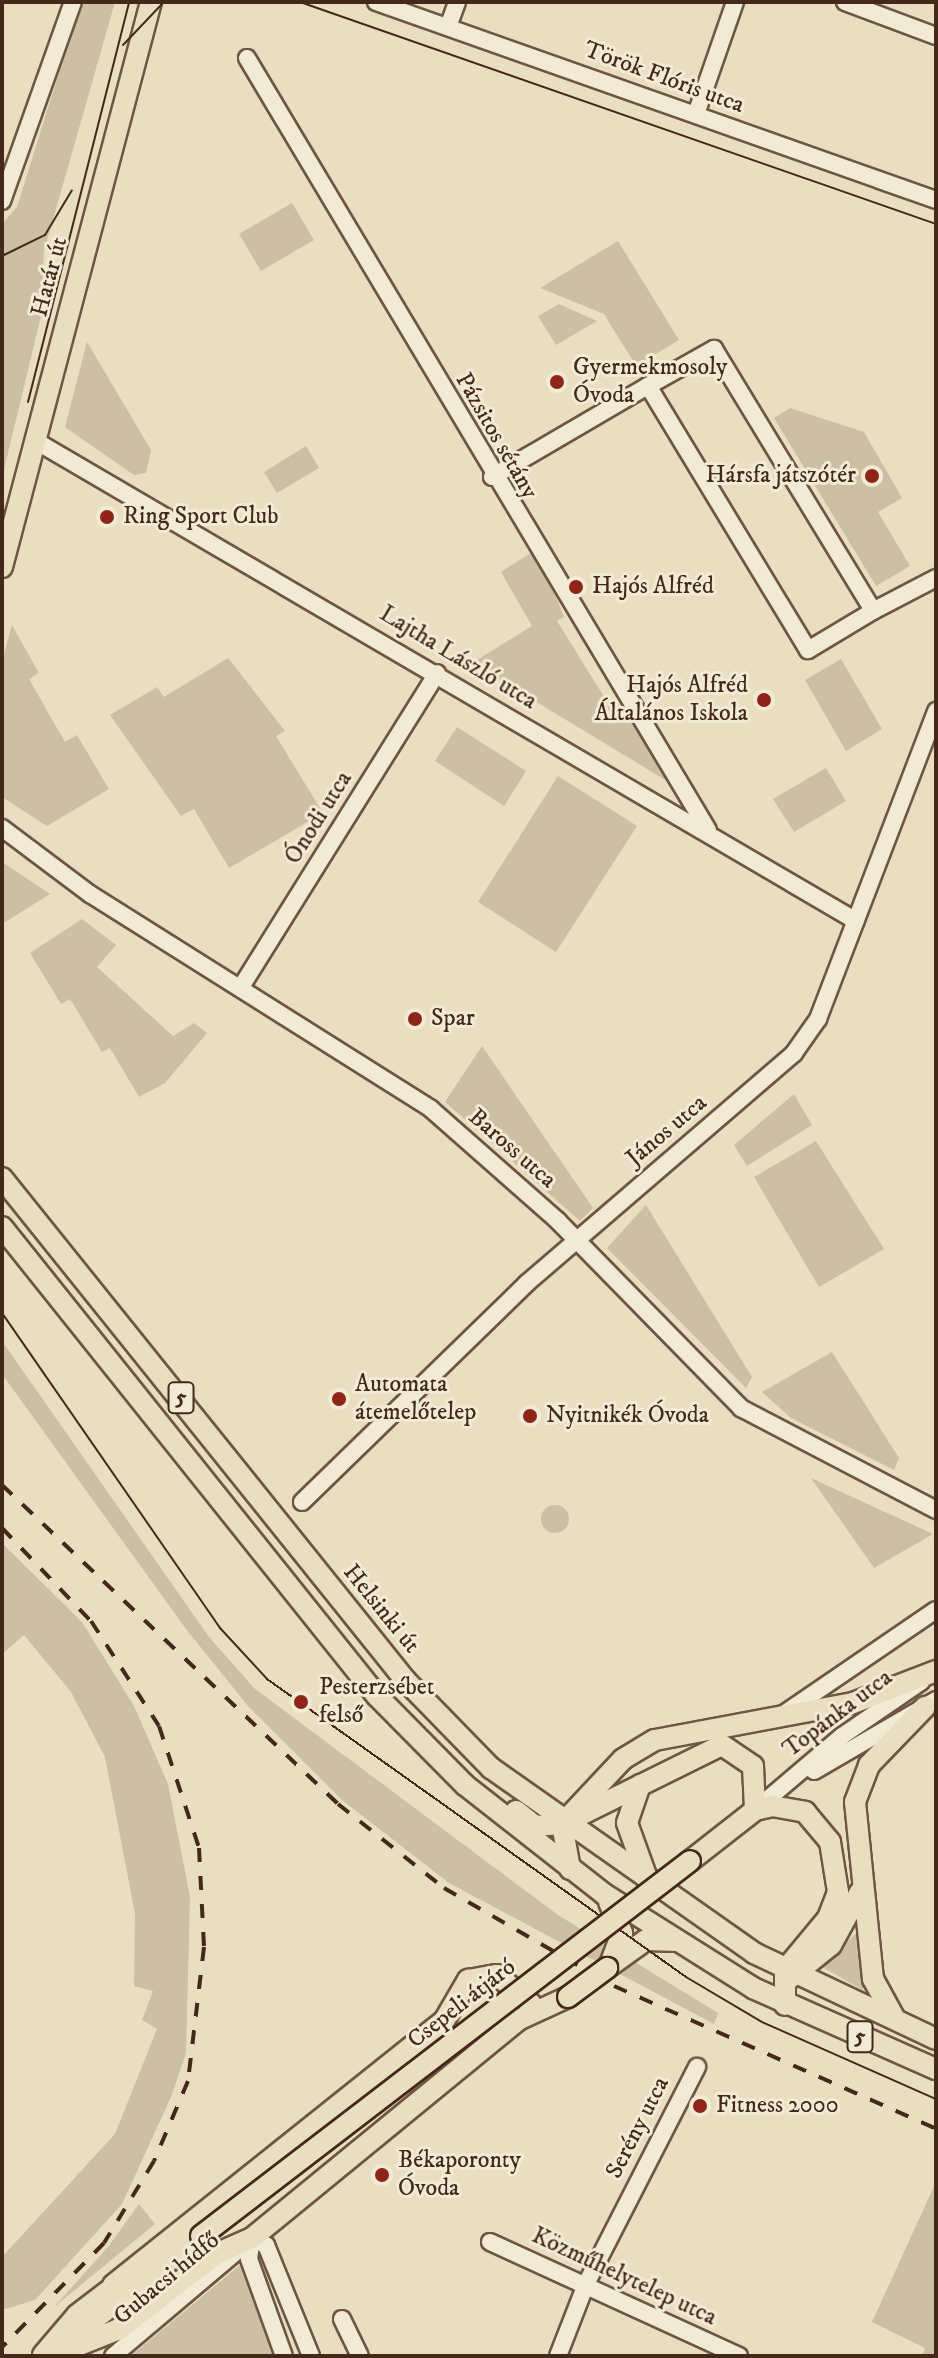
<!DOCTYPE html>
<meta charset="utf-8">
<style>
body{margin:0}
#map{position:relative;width:938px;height:2358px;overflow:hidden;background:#e9debf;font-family:"IM FELL DW Pica",serif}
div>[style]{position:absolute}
.green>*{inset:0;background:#cdbfa3}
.round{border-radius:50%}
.roads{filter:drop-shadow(2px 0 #6d5643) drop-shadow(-2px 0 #6d5643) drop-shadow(0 2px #6d5643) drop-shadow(0 -2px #6d5643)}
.minor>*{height:16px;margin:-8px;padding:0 8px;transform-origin:8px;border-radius:8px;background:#f1ead5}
.major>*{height:20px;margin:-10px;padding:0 10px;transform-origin:10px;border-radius:10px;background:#e9debf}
.tram>*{height:2px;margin:-1px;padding:0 1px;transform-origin:1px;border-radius:1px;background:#44281a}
.rail>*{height:4px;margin-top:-2px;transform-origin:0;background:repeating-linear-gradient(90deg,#44281a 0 14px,transparent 0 28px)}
.bridges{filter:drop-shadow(2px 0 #44281a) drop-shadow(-2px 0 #44281a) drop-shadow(0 2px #44281a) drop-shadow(0 -2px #44281a)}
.major-bridge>*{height:20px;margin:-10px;padding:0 10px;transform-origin:10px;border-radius:10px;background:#e9debf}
.dots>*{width:22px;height:22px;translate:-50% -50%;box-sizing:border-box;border:4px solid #f1ead5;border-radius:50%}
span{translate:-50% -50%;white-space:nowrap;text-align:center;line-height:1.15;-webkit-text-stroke:6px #f1ead5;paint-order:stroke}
.shield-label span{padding:2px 6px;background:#f1ead5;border:2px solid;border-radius:6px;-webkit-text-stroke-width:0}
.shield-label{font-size:22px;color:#44281a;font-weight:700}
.street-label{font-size:24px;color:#44281a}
.poi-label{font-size:24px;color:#44281a}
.left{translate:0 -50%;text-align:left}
.right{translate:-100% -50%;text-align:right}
.frame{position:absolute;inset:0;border:4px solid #44281a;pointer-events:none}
</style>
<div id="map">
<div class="green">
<div style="clip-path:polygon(81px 2px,115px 2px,44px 251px,41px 316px,2px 478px,2px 224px,17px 207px)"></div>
<div style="clip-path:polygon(292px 203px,314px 240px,261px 271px,239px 234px)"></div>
<div style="clip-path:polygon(618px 241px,679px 340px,636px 366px,604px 314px,540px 288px)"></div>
<div style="clip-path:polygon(559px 304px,597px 321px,556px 345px,538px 316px)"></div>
<div style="clip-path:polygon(87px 342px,151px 450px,146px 473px,134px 475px,65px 427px)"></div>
<div style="clip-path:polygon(790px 408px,864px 432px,902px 498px,878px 512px,910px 566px,876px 586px,774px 418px)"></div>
<div style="clip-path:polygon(306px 446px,319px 468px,277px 493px,264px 472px)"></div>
<div style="clip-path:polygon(531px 553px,553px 590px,564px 617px,557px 621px,616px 716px,626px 712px,672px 784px,472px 663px,532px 626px,501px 572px)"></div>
<div style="clip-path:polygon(12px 625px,39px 673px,29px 679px,65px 742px,77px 735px,109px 789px,47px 826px,2px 797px,2px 661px)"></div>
<div style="clip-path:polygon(228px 658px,285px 731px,276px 736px,323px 813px,229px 868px,194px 809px,181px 816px,110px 715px,157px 687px,164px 697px)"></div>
<div style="clip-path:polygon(841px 659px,882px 729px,846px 751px,805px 680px)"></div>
<div style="clip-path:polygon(457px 727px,526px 771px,504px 806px,435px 761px)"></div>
<div style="clip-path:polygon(826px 768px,846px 801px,794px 832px,773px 799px)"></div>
<div style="clip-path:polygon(558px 776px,637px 826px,556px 952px,478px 902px)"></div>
<div style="clip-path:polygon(2px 862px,50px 894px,2px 924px)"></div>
<div style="clip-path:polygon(82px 919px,116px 945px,97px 967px,173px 1036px,194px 1023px,207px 1033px,165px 1083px,139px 1097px,110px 1048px,102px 1052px,70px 999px,61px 1004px,30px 953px)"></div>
<div style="clip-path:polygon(482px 1046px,593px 1208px,580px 1221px,445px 1102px)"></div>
<div style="clip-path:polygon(794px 1094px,812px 1125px,747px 1166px,734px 1145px)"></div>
<div style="clip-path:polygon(816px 1141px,884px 1249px,819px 1287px,754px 1177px)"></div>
<div style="clip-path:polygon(646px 1205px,752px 1377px,746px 1388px,607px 1248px)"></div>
<div style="clip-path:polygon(2px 1341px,209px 1637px,254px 1688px,558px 1915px,718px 2013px,714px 2024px,449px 1883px,342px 1800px,248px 1706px,186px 1629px,2px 1374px)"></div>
<div style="clip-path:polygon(832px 1352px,899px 1458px,894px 1470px,791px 1418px,762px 1392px)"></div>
<div style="clip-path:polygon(811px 1478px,933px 1534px,874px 1568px)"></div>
<div class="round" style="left:541px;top:1505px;width:28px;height:28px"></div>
<div style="clip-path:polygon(2px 1543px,82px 1622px,134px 1706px,168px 1784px,190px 1897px,186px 2053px,171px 2097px,122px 2204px,35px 2300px,2px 2310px,2px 2257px,115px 2134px,157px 2029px,142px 2020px,153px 1991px,134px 1986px,135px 1914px,105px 1757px,71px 1692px,24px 1635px,2px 1654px)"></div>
<div style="clip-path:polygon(857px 1932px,862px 1934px,863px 1990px,822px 1967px)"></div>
<div style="clip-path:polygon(936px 2182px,936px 2356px,922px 2356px,925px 2348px,872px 2322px)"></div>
<div style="clip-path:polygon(139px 2204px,155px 2224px,54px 2307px,108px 2247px)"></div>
<div style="clip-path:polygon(241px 2264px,275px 2356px,131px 2356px)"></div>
</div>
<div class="roads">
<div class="minor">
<div style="left:376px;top:2px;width:594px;rotate:19.47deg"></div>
<div style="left:845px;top:2px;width:97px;rotate:20.5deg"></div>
<div style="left:448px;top:27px;width:27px;rotate:-70deg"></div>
<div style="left:247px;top:58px;width:899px;rotate:59.16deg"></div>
<div style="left:696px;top:114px;width:119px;rotate:-70.8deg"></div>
<div style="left:2px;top:201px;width:211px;rotate:-70.4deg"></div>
<div style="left:34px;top:440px;width:952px;rotate:30.33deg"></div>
<div style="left:492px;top:477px;width:181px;rotate:-30.3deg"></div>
<div style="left:648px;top:386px;width:76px;rotate:-29.3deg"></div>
<div style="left:714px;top:349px;width:306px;rotate:58.7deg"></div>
<div style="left:873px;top:611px;width:76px;rotate:149deg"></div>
<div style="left:808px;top:650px;width:309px;rotate:-121.2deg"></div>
<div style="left:873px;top:611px;width:71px;rotate:-27.6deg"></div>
<div style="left:2px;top:828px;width:110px;rotate:36.9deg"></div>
<div style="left:90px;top:894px;width:403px;rotate:32.2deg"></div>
<div style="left:431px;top:1109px;width:169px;rotate:41.4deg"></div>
<div style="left:558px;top:1221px;width:262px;rotate:45.6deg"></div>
<div style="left:741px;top:1408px;width:220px;rotate:27.6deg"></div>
<div style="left:241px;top:987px;width:370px;rotate:-58deg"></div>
<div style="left:302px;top:1502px;width:314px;rotate:-44.2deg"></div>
<div style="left:527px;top:1283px;width:352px;rotate:-40.7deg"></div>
<div style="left:794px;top:1053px;width:42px;rotate:-54.8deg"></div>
<div style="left:818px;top:1019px;width:330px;rotate:-69deg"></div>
<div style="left:782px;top:1715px;width:186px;rotate:-34.3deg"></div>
<div style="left:814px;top:1771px;width:141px;rotate:-30.2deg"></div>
<div style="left:756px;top:1809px;width:113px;rotate:-40.3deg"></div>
<div style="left:842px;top:1736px;width:96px;rotate:-34.4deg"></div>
<div style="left:252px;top:2238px;width:16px;rotate:27deg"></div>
<div style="left:266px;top:2245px;width:120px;rotate:67.9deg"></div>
<div style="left:252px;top:2238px;width:21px;rotate:98deg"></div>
<div style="left:249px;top:2259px;width:103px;rotate:70.2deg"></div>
<div style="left:490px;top:2242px;width:274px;rotate:24.6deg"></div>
<div style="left:342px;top:2319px;width:41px;rotate:64.1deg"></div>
<div style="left:113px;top:2356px;width:169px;rotate:-40.2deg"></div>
<div style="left:558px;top:2356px;width:77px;rotate:-68.7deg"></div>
<div style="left:586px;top:2284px;width:244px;rotate:-62.9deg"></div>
</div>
<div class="major">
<div style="left:2px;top:567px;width:584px;rotate:-75.23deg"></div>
<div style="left:2px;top:1178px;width:645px;rotate:51.23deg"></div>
<div style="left:406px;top:1681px;width:122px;rotate:45.7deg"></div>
<div style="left:491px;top:1768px;width:322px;rotate:35.1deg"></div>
<div style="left:754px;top:1953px;width:201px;rotate:25.3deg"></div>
<div style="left:2px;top:1227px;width:600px;rotate:51.36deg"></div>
<div style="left:377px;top:1696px;width:125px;rotate:45.3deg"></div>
<div style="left:465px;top:1785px;width:177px;rotate:38.1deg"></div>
<div style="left:604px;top:1894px;width:176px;rotate:32.2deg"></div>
<div style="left:753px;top:1988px;width:200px;rotate:23.9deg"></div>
<div style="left:640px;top:1785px;width:40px;rotate:108.9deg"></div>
<div style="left:627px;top:1823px;width:62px;rotate:70.1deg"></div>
<div style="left:516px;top:1811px;width:24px;rotate:38deg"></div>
<div style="left:535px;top:1826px;width:27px;rotate:-4deg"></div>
<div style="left:562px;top:1824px;width:178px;rotate:-26.3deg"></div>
<div style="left:722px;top:1745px;width:37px;rotate:34deg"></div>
<div style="left:753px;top:1766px;width:44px;rotate:87.4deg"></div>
<div style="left:690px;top:1861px;width:83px;rotate:-38.1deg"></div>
<div style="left:755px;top:1810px;width:17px;rotate:-13deg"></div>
<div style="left:772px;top:1806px;width:34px;rotate:10deg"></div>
<div style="left:805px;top:1812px;width:39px;rotate:50deg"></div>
<div style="left:830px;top:1842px;width:51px;rotate:80.9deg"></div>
<div style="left:838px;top:1892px;width:28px;rotate:111deg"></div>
<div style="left:828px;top:1918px;width:67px;rotate:129.6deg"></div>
<div style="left:785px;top:1970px;width:35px;rotate:90deg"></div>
<div style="left:570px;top:1869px;width:46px;rotate:-100.1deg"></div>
<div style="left:562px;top:1824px;width:89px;rotate:-46.8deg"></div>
<div style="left:623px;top:1759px;width:37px;rotate:-31deg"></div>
<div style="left:655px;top:1740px;width:201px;rotate:-10.6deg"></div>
<div style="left:853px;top:1703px;width:89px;rotate:-21.1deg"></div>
<div style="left:609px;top:1902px;width:34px;rotate:67deg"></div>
<div style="left:622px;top:1933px;width:34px;rotate:111deg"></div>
<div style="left:607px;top:1968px;width:48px;rotate:-35.7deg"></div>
<div style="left:646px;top:1940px;width:31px;rotate:2deg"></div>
<div style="left:785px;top:1982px;width:59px;rotate:-38.8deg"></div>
<div style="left:831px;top:1945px;width:60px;rotate:-61.3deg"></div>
<div style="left:895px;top:2019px;width:46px;rotate:-118.8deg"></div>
<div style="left:873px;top:1979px;width:178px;rotate:-95.8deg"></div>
<div style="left:855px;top:1802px;width:40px;rotate:-69deg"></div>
<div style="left:869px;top:1765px;width:81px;rotate:-46deg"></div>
<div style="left:113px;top:2285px;width:423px;rotate:-38.6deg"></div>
<div style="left:444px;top:2021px;width:48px;rotate:-59.7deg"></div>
<div style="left:468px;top:1980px;width:29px;rotate:-10deg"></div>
<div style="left:497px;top:1975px;width:45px;rotate:40.5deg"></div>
<div style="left:69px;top:2339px;width:167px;rotate:-38deg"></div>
<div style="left:43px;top:2355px;width:52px;rotate:-49.6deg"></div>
<div style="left:77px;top:2315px;width:59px;rotate:-37.5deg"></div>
<div style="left:52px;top:2356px;width:72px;rotate:-21.9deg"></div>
<div style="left:119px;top:2329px;width:123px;rotate:-37.7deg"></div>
<div style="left:216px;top:2254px;width:39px;rotate:-24deg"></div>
<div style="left:252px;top:2238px;width:344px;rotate:-39.3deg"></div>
<div style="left:518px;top:2020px;width:55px;rotate:-24.7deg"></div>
</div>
</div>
<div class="tram">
<div style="left:300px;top:2px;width:674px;rotate:19.24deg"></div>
<div style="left:123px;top:45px;width:59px;rotate:-46.4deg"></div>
<div style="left:2px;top:256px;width:48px;rotate:-26deg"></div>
<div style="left:45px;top:235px;width:52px;rotate:-59deg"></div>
<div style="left:28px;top:402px;width:413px;rotate:-75.8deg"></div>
<div style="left:2px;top:1313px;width:383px;rotate:55.3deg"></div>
<div style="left:220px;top:1628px;width:69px;rotate:47.3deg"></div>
<div style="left:267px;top:1679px;width:514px;rotate:35.42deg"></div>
<div style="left:686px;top:1977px;width:88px;rotate:30.6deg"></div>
<div style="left:762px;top:2022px;width:190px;rotate:23.9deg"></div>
</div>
<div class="rail">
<div style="left:2px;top:1485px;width:463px;rotate:43.5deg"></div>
<div style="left:338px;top:1804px;width:135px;rotate:38.4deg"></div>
<div style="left:444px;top:1888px;width:196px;rotate:30deg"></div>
<div style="left:614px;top:1986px;width:352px;rotate:23.9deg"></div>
<div style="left:2px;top:1528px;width:129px;rotate:46.3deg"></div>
<div style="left:91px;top:1621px;width:125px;rotate:57.1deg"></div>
<div style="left:159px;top:1726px;width:128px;rotate:71.8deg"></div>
<div style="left:199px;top:1848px;width:99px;rotate:87.1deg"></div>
<div style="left:204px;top:1947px;width:135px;rotate:96.8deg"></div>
<div style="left:188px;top:2081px;width:87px;rotate:113deg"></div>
<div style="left:154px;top:2161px;width:96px;rotate:121.4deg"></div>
<div style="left:104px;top:2243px;width:146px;rotate:134.4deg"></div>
</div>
<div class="bridges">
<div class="major-bridge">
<div style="left:568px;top:1997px;width:49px;rotate:-36.6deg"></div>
<div style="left:201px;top:2236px;width:616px;rotate:-37.48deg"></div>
</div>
</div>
<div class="dots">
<div style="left:557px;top:382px;background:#8f2418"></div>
<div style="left:872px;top:476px;background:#8f2418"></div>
<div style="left:107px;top:517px;background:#8f2418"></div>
<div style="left:576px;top:587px;background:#8f2418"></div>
<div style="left:764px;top:700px;background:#8f2418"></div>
<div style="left:415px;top:1019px;background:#8f2418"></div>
<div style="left:339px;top:1399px;background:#8f2418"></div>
<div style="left:530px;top:1416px;background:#8f2418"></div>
<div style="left:301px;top:1702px;background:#8f2418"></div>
<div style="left:700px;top:2106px;background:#8f2418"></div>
<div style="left:382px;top:2175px;background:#8f2418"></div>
</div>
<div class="shield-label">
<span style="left:181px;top:1398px">5</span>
<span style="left:860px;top:2037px">5</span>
</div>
<div class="street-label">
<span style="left:664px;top:78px;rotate:20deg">Török Flóris utca</span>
<span style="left:50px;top:277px;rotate:-75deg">Határ út</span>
<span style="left:496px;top:436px;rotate:60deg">Pázsitos sétány</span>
<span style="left:458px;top:658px;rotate:31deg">Lajtha László utca</span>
<span style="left:319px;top:818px;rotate:-58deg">Ónodi utca</span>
<span style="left:667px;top:1131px;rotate:-40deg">János utca</span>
<span style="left:512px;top:1149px;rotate:41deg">Baross utca</span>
<span style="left:381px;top:1609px;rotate:51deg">Helsinki út</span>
<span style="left:838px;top:1714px;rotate:-37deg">Topánka utca</span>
<span style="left:462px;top:2004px;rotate:-38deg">Csepeli átjáró</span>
<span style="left:638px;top:2128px;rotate:-63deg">Serény utca</span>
<span style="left:624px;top:2277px;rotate:25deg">Közműhelytelep utca</span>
<span style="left:167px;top:2279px;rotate:-40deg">Gubacsi hídfő</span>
</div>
<div class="poi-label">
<span class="left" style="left:573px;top:382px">Gyermekmosoly<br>Óvoda</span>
<span class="right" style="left:856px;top:476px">Hársfa játszótér</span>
<span class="left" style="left:123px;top:517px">Ring Sport Club</span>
<span class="left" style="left:592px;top:587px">Hajós Alfréd</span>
<span class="right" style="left:748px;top:700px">Hajós Alfréd<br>Általános Iskola</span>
<span class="left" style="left:431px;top:1019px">Spar</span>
<span class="left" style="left:355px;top:1399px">Automata<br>átemelőtelep</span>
<span class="left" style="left:546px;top:1416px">Nyitnikék Óvoda</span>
<span class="left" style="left:319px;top:1702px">Pesterzsébet<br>felső</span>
<span class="left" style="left:716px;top:2106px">Fitness 2000</span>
<span class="left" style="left:398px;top:2175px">Békaporonty<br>Óvoda</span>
</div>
<div class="frame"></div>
</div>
